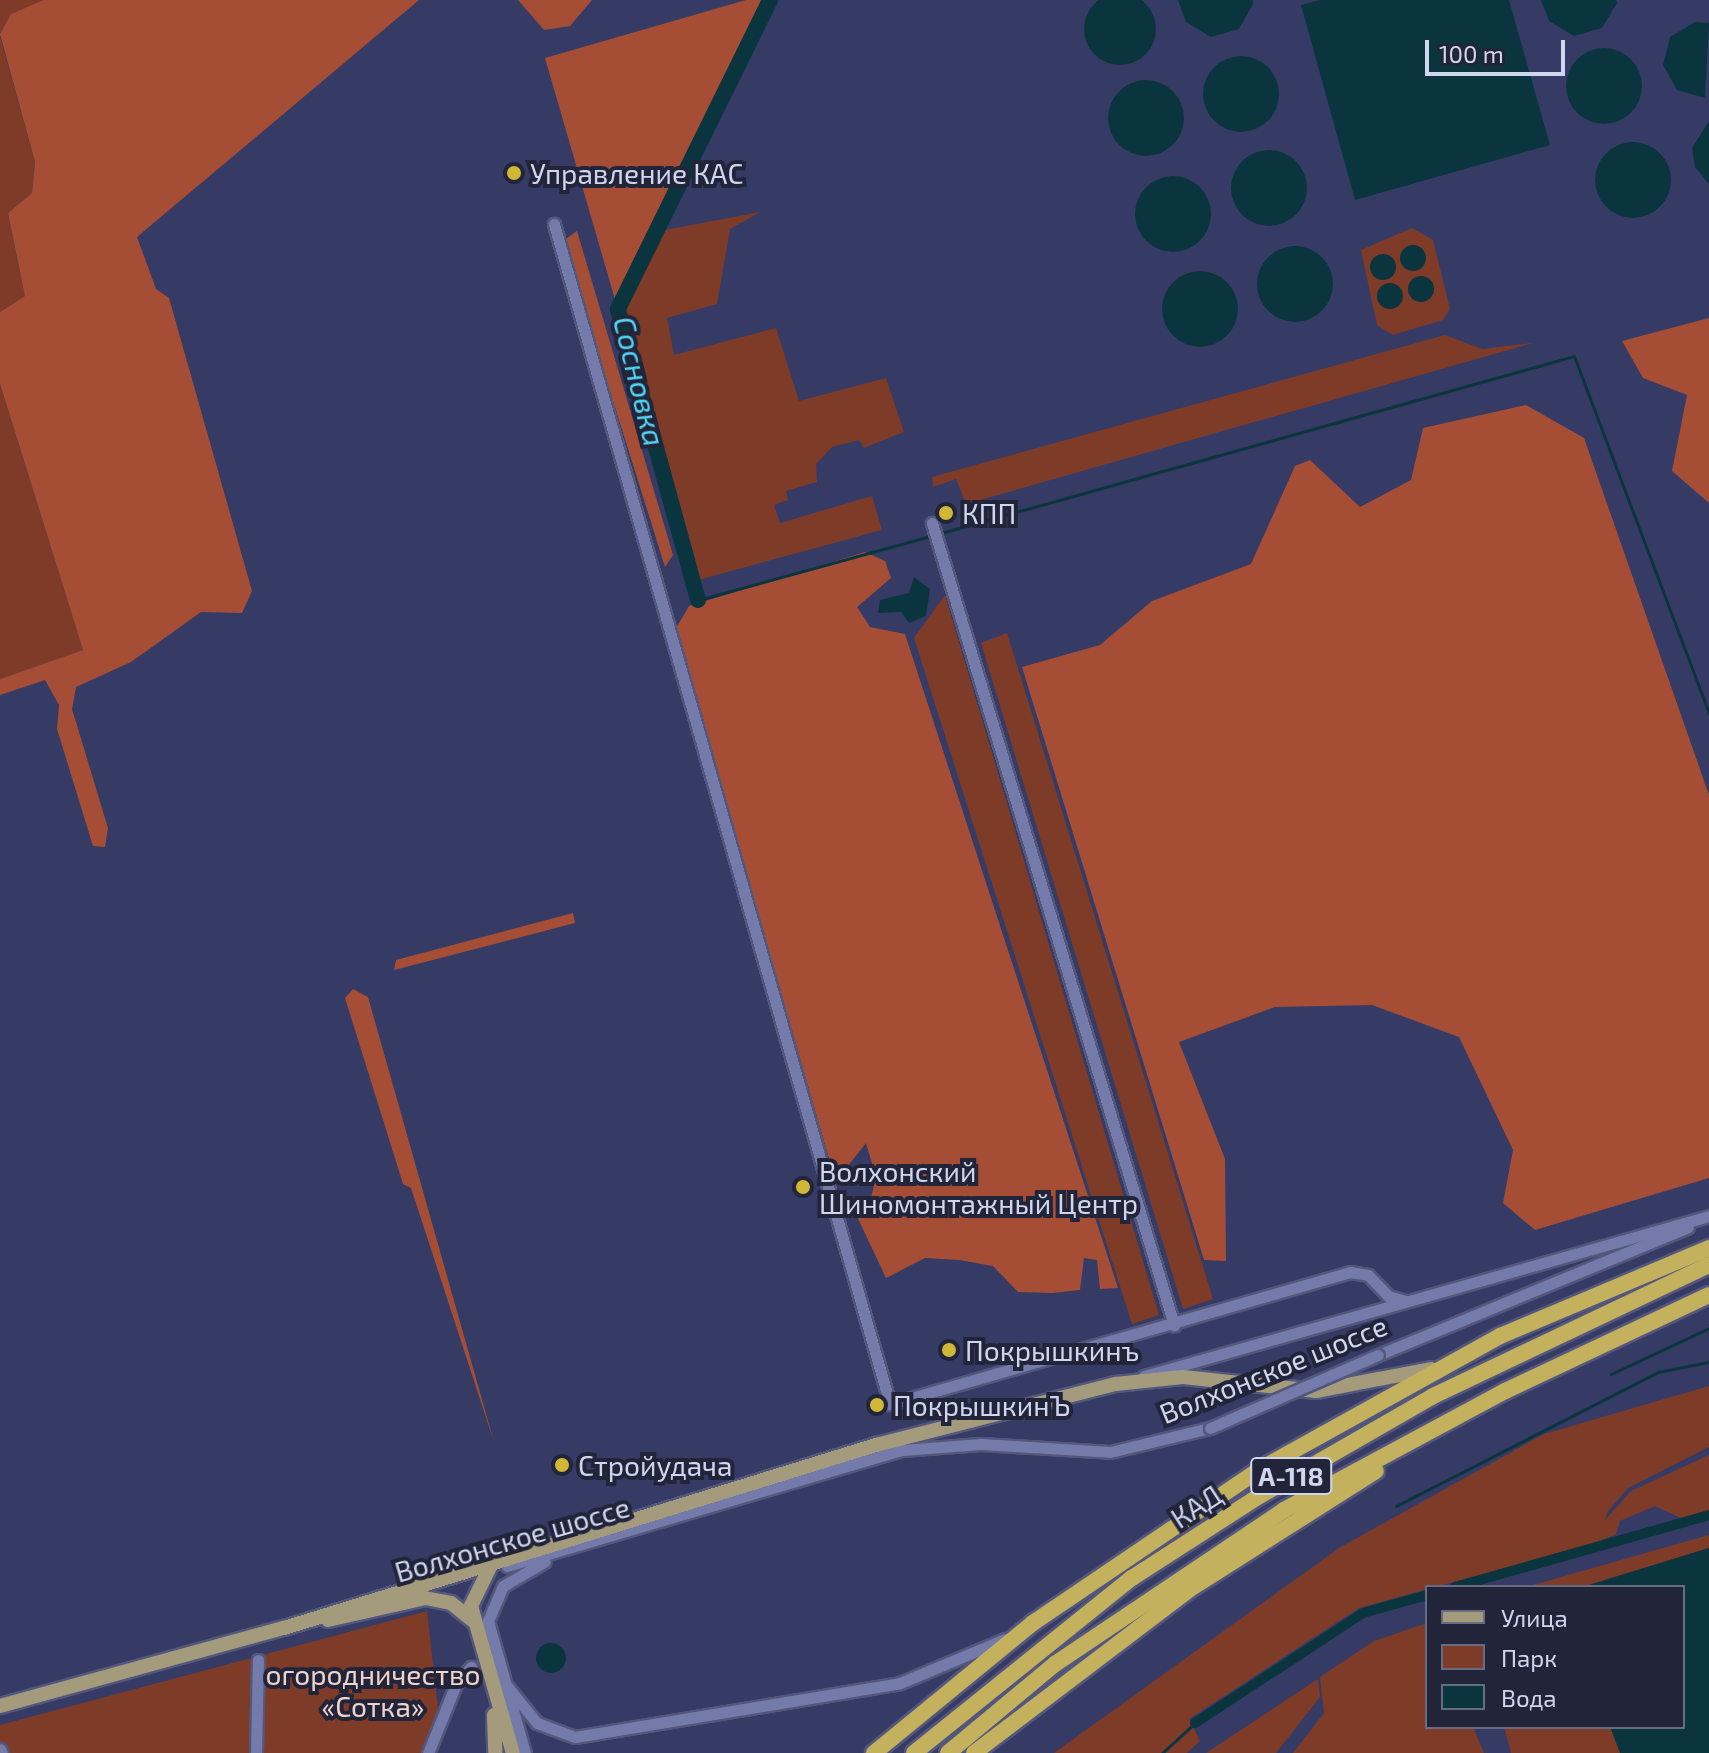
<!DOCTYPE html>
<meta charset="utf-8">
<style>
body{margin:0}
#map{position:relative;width:1709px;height:1753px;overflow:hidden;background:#363b66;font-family:"Exo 2",sans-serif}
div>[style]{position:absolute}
.green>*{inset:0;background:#7e3b28}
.forest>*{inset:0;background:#a54e35}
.water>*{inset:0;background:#0a353f}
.round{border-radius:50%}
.stream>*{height:3px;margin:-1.5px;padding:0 1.5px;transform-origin:1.5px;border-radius:1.5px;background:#0a353f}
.canal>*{height:10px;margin:-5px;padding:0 5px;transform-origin:5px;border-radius:5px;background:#0a353f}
.river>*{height:16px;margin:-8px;padding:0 8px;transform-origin:8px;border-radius:8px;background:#0a353f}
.roads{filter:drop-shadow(2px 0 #54577c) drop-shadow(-2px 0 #54577c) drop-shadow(0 2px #54577c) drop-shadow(0 -2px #54577c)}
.minor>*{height:11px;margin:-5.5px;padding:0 5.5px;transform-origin:5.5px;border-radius:5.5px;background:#747bab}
.major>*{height:14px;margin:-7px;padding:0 7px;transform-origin:7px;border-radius:7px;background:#a49b7d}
.highway>*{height:16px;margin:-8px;padding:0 8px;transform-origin:8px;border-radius:8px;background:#c4b15e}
.bridges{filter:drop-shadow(2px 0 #54577c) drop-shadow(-2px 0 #54577c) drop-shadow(0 2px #54577c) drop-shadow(0 -2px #54577c)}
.minor-bridge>*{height:11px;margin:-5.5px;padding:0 5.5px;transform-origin:5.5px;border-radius:5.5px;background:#747bab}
.dots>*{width:22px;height:22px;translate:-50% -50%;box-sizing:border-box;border:4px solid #222539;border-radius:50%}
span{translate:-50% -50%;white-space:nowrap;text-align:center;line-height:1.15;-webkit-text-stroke:8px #222539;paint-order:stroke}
.shield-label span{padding:2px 6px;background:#222539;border:2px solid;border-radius:6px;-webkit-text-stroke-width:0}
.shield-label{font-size:26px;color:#d1d6f0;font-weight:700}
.poi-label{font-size:28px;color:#d1d6f0}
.left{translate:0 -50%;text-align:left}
.street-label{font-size:28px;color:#d1d6f0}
.park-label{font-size:28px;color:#eed4cd}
.water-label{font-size:30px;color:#52d5f5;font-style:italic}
.legend{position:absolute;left:1425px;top:1585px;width:260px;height:144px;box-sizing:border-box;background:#222539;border:2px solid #686c82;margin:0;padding:10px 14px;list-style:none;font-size:24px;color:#d1d6f0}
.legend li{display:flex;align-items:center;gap:16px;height:40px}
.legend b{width:40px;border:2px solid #686c82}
.scale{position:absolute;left:1425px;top:40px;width:140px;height:36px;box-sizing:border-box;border:4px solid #d1d6f0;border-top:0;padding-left:10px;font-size:24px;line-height:28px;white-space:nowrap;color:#d1d6f0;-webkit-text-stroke:6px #222539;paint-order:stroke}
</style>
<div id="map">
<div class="green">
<div style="clip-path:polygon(0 0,44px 0,45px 1px,11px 14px,0 34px)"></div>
<div style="clip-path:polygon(0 36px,35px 162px,32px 193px,8px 213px,25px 296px,0 312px)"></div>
<div style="clip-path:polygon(760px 212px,730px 229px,717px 304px,667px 318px,674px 355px,776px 328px,799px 401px,886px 378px,904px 432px,864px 448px,859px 440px,832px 447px,816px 464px,817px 482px,786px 491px,788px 500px,774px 505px,780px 523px,872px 496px,882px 530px,698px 580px,623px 314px,665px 230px)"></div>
<div style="clip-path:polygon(1412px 228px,1433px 240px,1450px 309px,1443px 320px,1393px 335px,1377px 325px,1361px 250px)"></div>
<div style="clip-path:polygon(1445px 335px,1482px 349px,1533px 343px,966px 504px,956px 479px,933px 487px,932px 477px)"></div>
<div style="clip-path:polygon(0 384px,83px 650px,0 679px)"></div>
<div style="clip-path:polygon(945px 595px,1159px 1315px,1132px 1324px,914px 638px)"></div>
<div style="clip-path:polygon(1007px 633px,1213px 1299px,1183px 1309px,981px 643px)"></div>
<div style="clip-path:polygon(1709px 1386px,1709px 1447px,1628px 1488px,1608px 1511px,1605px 1520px,1631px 1491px,1709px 1455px,1709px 1510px,1681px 1518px,1655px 1506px,1620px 1521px,1616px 1534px,1598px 1542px,1359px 1608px,1189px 1719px,1200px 1741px,1187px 1753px,1054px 1753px,1339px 1548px,1544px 1434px)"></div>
<div style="clip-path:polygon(1709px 1535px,1709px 1548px,1605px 1580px,1607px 1587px,1526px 1587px)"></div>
<div style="clip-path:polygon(427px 1611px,439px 1716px,425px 1753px,0 1753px,0 1725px)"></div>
<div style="clip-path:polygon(1427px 1623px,1427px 1727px,1473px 1727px,1484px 1753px,1293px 1753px,1324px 1713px,1320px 1677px,1374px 1641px)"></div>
<div style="clip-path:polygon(1318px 1679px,1320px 1697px,1276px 1753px,1206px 1753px)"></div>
<div style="clip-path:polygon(1504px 1727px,1653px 1727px,1709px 1753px,1511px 1753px)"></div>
</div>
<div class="forest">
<div style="clip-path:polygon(44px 0,419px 0,137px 237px,156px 289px,169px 298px,252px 591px,242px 613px,201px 612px,131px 662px,76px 687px,72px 709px,108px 828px,105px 847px,93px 846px,57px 729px,59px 705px,45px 680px,0 695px,0 679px,83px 650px,0 384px,0 312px,25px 296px,8px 213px,32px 193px,35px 162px,0 34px,11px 14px)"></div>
<div style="clip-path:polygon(518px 0,592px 0,570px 26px,544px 30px)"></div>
<div style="clip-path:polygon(746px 0,767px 0,616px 303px,545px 58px)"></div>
<div style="clip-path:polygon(577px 231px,673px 555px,665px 567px,563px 241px)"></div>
<div style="clip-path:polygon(1709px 318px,1709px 503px,1672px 471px,1687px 395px,1643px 378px,1622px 341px)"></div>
<div style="clip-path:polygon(1526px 405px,1584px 438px,1709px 795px,1709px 1178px,1535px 1230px,1503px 1203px,1513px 1150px,1459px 1037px,1372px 1005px,1275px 1007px,1179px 1042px,1225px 1159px,1226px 1261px,1204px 1260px,1022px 667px,1100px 645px,1152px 601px,1251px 564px,1295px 466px,1310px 460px,1360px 507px,1411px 480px,1423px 428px)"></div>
<div style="clip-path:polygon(865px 552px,885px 561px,891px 578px,857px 607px,870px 627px,905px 634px,1118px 1288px,1100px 1289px,1097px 1260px,1084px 1258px,1080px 1290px,1052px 1293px,1018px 1292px,993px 1266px,959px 1260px,925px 1258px,886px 1278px,855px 1212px,871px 1198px,876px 1177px,866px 1143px,840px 1176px,832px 1169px,676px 628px,689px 606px)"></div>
<div style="clip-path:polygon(573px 913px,575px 923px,394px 970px,396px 960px)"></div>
<div style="clip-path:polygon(353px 989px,368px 997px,494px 1442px,411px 1188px,403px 1184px,345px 998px)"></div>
</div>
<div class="water">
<div class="round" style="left:1084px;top:-7px;width:72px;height:72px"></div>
<div style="clip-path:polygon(1178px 0,1253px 0,1253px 4px,1239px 29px,1211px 37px,1186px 22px)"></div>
<div style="clip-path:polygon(1320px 0,1509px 0,1550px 145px,1355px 200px,1301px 5px)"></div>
<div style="clip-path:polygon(1541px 0,1616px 0,1617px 3px,1602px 28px,1574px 36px,1549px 21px)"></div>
<div style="clip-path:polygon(1695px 22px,1709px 23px,1705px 98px,1677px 90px,1663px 65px,1670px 37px)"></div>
<div class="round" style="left:1566px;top:48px;width:76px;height:76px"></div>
<div class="round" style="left:1203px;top:56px;width:76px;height:76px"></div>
<div class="round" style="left:1108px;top:80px;width:76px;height:76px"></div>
<div style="clip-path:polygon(1709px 121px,1709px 184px,1695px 167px,1692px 148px)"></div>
<div class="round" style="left:1595px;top:142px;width:76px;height:76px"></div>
<div class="round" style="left:1231px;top:150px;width:76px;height:76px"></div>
<div class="round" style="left:1135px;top:176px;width:76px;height:76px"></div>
<div class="round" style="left:1400px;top:245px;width:26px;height:26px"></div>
<div class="round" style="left:1257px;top:246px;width:76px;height:76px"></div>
<div class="round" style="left:1370px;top:254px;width:26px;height:26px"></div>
<div class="round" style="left:1162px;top:271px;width:76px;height:76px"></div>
<div class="round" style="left:1408px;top:276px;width:26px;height:26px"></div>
<div class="round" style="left:1377px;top:283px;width:26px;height:26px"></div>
<div style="clip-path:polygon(914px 577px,930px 589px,926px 616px,909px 623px,901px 612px,878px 613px,880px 600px,909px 593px)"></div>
<div style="clip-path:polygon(1709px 1548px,1709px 1753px,1620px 1753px,1610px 1727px,1683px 1727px,1683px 1587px,1582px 1587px)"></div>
<div class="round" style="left:536px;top:1643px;width:30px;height:30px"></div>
</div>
<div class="stream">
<div style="left:941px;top:533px;width:657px;rotate:-15.62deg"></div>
<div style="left:1574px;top:356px;width:383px;rotate:69.3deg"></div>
<div style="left:698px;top:600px;width:241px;rotate:-15.4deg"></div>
<div style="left:1611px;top:1374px;width:108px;rotate:-25.1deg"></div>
<div style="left:1396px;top:1506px;width:294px;rotate:-27.1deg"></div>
<div style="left:1658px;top:1372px;width:52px;rotate:-11.1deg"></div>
<div style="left:1162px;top:1753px;width:45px;rotate:-42.3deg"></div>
</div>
<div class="canal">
<div style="left:1455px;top:1587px;width:264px;rotate:-15.8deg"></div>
<div style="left:1195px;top:1723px;width:201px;rotate:-33.2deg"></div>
<div style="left:1363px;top:1613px;width:66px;rotate:-15.7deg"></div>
</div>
<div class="river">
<div style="left:698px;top:600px;width:302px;rotate:-105.4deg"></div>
<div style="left:618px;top:309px;width:344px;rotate:-63.8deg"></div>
</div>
<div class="roads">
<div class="minor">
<div style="left:554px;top:224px;width:1227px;rotate:74.11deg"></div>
<div style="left:890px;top:1404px;width:479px;rotate:-16deg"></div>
<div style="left:1350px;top:1272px;width:18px;rotate:9deg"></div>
<div style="left:1368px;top:1275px;width:29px;rotate:46deg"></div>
<div style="left:1388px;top:1296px;width:18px;rotate:16deg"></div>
<div style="left:932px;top:523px;width:838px;rotate:73.21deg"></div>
<div style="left:1378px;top:1355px;width:335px;rotate:-22.4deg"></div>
<div style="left:1144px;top:1376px;width:587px;rotate:-15.81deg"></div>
<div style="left:507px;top:1566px;width:412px;rotate:-16.4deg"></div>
<div style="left:902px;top:1450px;width:79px;rotate:-4.3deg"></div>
<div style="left:981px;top:1444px;width:129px;rotate:3.5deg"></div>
<div style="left:1110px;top:1452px;width:103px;rotate:-13.5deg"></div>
<div style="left:506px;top:1685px;width:49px;rotate:50.8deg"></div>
<div style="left:537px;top:1723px;width:40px;rotate:20.2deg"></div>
<div style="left:575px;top:1737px;width:329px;rotate:-9.4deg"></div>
<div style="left:900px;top:1683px;width:114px;rotate:-22.7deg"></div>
<div style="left:0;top:1749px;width:4px;rotate:63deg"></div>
<div style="left:256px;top:1753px;width:93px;rotate:-88.8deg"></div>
<div style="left:428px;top:1753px;width:74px;rotate:-67.9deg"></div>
<div style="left:456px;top:1684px;width:23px;rotate:-49deg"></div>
<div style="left:525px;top:1753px;width:137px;rotate:-105.7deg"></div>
<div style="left:488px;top:1621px;width:38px;rotate:-67deg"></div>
<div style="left:503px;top:1586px;width:48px;rotate:-30.3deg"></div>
</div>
<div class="major">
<div style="left:493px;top:1561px;width:50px;rotate:116.1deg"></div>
<div style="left:471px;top:1606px;width:153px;rotate:74.1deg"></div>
<div style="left:328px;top:1620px;width:99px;rotate:-12.8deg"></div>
<div style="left:425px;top:1598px;width:26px;rotate:11deg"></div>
<div style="left:451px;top:1603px;width:28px;rotate:39deg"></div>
<div style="left:0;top:1706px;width:295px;rotate:-15.4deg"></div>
<div style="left:284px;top:1628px;width:620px;rotate:-17.18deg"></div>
<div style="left:876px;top:1445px;width:248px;rotate:-14.3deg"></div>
<div style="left:1116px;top:1384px;width:67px;rotate:-6deg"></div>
<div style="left:1183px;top:1377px;width:134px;rotate:6deg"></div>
<div style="left:1316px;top:1391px;width:117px;rotate:-10.8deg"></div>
<div style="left:494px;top:1715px;width:38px;rotate:88deg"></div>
</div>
<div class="highway">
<div style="left:874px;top:1753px;width:205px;rotate:-39.3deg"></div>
<div style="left:1033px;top:1623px;width:277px;rotate:-34.1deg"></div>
<div style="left:1262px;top:1468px;width:272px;rotate:-29deg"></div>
<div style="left:1500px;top:1336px;width:227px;rotate:-22.8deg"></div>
<div style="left:914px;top:1753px;width:280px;rotate:-38.8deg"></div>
<div style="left:1132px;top:1578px;width:153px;rotate:-32.8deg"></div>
<div style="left:1261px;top:1495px;width:198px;rotate:-29.9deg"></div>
<div style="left:1433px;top:1396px;width:306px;rotate:-25.4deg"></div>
<div style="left:948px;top:1753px;width:139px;rotate:-39.8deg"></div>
<div style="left:1055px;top:1664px;width:276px;rotate:-33.9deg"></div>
<div style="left:1284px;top:1510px;width:251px;rotate:-28.3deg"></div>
<div style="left:1505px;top:1391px;width:225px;rotate:-25.2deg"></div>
<div style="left:974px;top:1753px;width:271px;rotate:-37.2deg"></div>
<div style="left:1190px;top:1589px;width:220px;rotate:-32.4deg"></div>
</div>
</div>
<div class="bridges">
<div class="minor-bridge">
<div style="left:1210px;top:1428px;width:183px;rotate:-23.5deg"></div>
</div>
</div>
<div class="dots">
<div style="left:514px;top:173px;background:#d1b736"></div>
<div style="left:946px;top:513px;background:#d1b736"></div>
<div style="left:803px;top:1187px;background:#d1b736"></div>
<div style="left:949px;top:1350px;background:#d1b736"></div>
<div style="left:877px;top:1405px;background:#d1b736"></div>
<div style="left:562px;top:1465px;background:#d1b736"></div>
</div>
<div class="shield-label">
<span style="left:1291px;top:1476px">А-118</span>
</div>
<div class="poi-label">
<span class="left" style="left:530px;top:173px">Управление КАС</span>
<span class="left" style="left:962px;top:513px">КПП</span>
<span class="left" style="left:819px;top:1187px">Волхонский<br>Шиномонтажный Центр</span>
<span class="left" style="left:965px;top:1350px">Покрышкинъ</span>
<span class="left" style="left:893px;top:1405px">ПокрышкинЪ</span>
<span class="left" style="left:578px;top:1465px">Стройудача</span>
</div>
<div class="street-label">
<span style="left:1273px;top:1369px;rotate:-22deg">Волхонское шоссе</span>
<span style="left:1196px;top:1506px;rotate:-33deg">КАД</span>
<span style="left:512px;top:1539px;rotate:-16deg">Волхонское шоссе</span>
</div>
<div class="park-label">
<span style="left:373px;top:1690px">огородничество<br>«Сотка»</span>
</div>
<div class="water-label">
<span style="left:640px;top:381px;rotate:76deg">Сосновка</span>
</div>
<ul class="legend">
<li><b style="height:10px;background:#a49b7d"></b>Улица</li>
<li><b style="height:22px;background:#7e3b28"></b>Парк</li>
<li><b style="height:22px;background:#0a353f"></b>Вода</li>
</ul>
<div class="scale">100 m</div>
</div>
